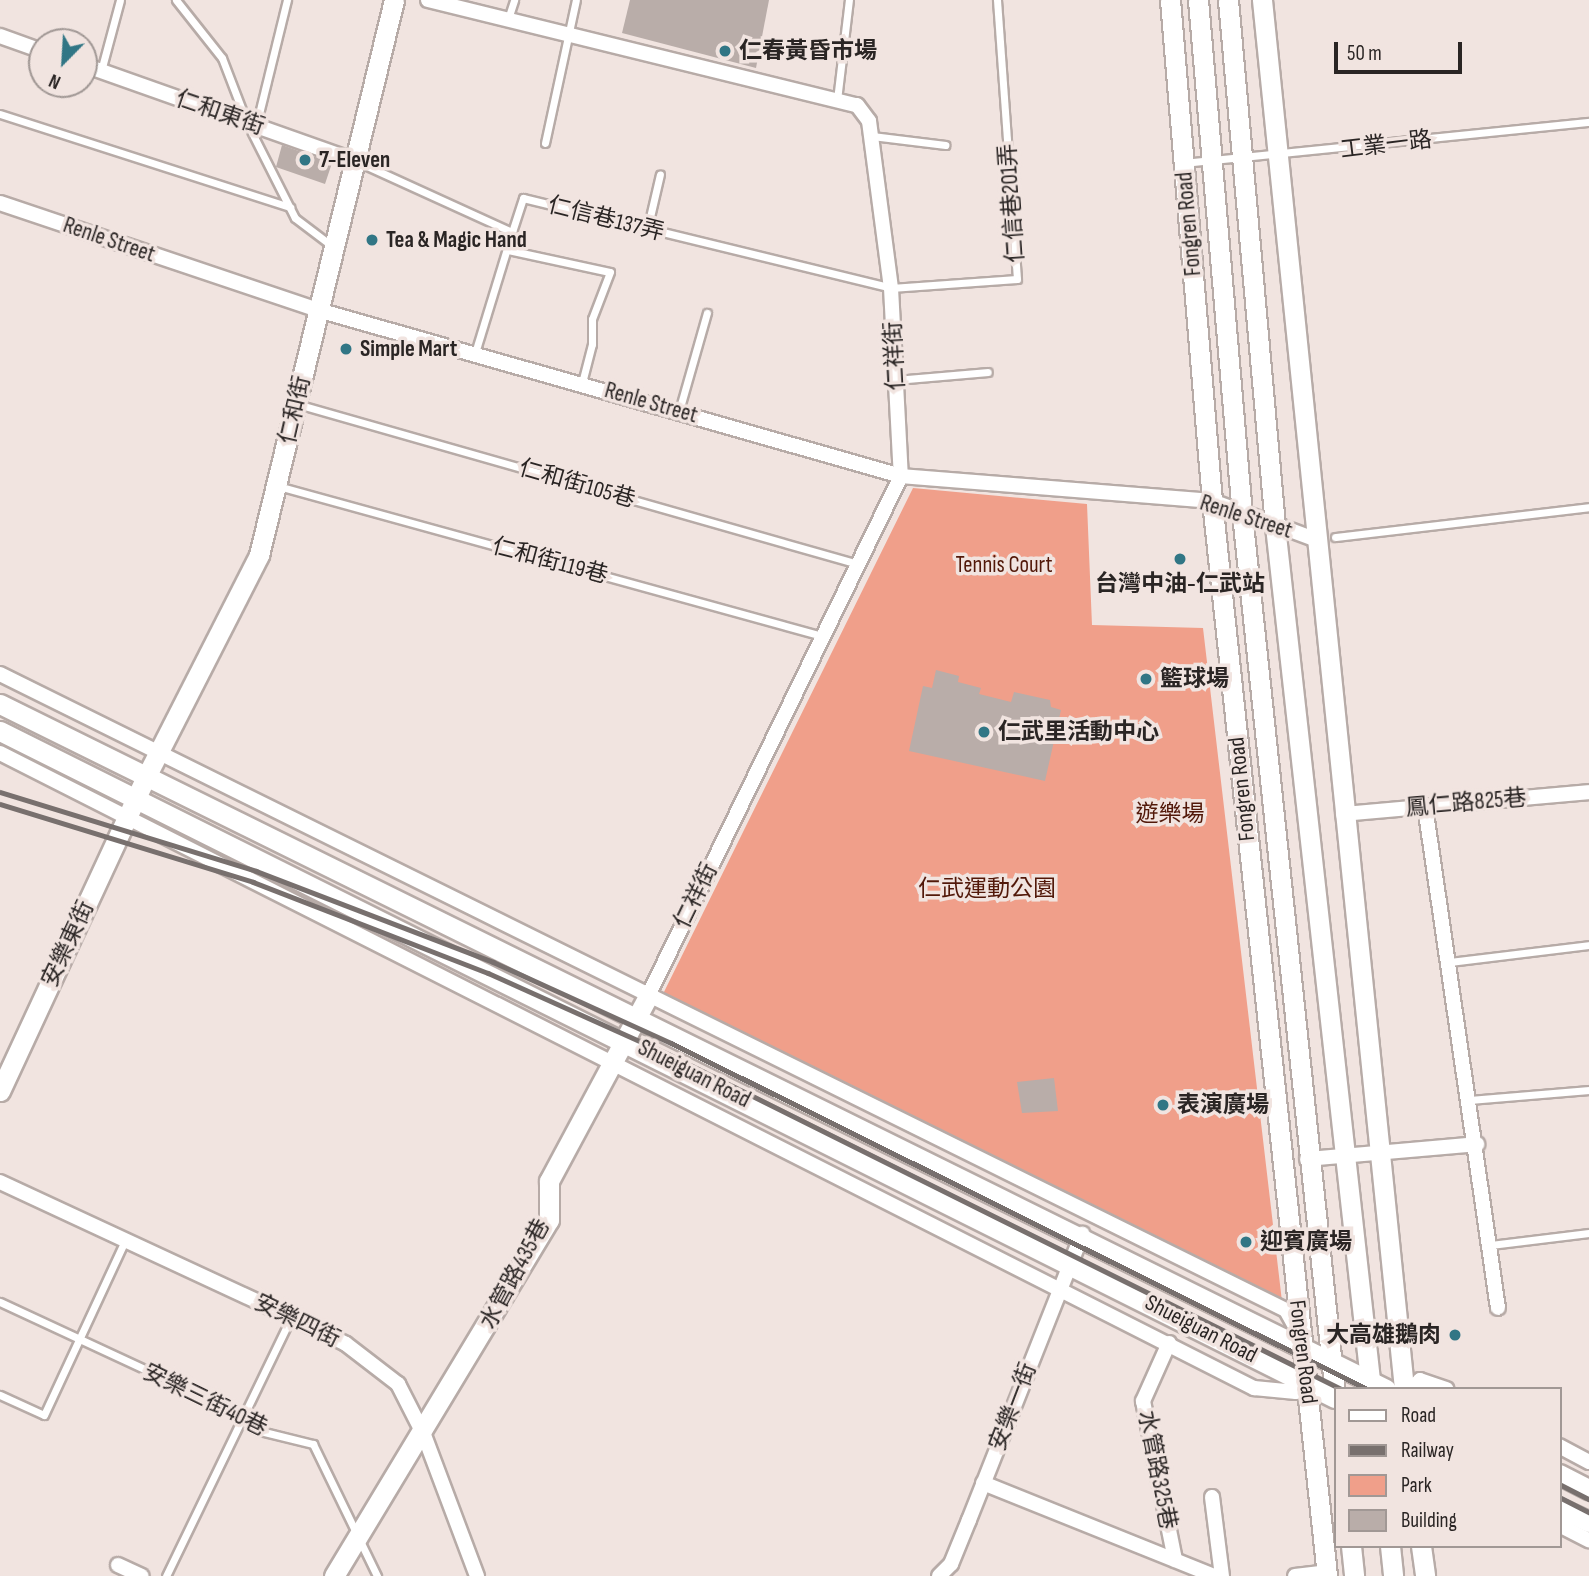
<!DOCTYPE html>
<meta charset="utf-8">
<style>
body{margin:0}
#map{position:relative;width:1589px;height:1576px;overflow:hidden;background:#f1e4e0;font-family:"Sofia Sans Condensed","Noto Sans TC",sans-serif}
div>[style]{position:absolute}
.green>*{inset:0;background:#f09f8a}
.building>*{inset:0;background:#b9ada9}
.roads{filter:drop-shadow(2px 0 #b7aba7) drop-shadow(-2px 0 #b7aba7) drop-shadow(0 2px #b7aba7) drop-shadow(0 -2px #b7aba7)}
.lane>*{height:7px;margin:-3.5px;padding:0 3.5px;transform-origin:3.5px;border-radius:3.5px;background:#fff}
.street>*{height:14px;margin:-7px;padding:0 7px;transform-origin:7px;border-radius:7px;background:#fff}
.secondary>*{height:19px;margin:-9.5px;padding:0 9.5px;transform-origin:9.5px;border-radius:9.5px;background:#fff}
.rail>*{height:5px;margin:-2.5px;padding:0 2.5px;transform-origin:2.5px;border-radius:2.5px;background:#78706e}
.dots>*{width:19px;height:19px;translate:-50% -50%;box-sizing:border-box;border:4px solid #f1e4e0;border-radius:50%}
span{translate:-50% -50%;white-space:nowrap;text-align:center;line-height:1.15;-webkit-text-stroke:7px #f1e4e0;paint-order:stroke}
.poi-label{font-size:23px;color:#2a2524;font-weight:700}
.left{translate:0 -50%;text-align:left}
.right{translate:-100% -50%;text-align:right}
.street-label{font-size:23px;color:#2a2524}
.park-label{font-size:23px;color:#521809}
.legend{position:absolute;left:1334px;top:1387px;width:228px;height:161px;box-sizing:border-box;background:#f1e4e0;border:2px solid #a19895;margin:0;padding:9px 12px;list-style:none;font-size:21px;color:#2a2524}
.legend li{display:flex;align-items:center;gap:14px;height:35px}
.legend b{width:35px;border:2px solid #a19895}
.north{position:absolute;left:28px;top:28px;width:70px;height:70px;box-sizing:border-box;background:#f1e4e0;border:2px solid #a19895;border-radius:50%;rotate:204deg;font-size:19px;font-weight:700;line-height:28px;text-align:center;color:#2a2524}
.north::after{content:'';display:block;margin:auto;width:24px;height:32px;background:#317685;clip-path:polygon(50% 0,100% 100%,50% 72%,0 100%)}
.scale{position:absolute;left:1334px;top:42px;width:128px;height:32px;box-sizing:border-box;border:4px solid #2a2524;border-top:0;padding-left:9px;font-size:21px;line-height:24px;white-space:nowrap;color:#2a2524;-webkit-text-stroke:5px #f1e4e0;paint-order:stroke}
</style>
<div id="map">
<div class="green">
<div style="clip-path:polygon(913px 488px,1087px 504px,1092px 625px,1203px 628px,1283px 1310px,661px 998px)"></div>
</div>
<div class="building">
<div style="clip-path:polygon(630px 0,769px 0,756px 68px,622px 33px)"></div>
<div style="clip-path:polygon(282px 145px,332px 163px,325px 184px,276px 167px)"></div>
<div style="clip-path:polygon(936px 670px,959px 676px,958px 682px,981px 688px,979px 694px,1011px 702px,1014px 692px,1050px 700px,1051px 707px,1061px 710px,1045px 781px,909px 751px,923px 686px,932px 688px)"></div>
<div style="clip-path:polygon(1054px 1078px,1058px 1111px,1022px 1113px,1017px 1082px)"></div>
</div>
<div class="roads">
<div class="lane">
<div style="left:176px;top:0;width:74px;rotate:51.6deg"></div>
<div style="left:222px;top:58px;width:70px;rotate:69deg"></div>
<div style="left:247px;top:123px;width:106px;rotate:63.2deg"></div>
<div style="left:295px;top:218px;width:46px;rotate:37.1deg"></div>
<div style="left:508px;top:19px;width:20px;rotate:-72deg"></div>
<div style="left:101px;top:71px;width:73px;rotate:-75deg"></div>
<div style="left:837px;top:100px;width:101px;rotate:-83.2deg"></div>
<div style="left:0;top:114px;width:305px;rotate:17.8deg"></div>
<div style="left:256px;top:126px;width:130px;rotate:-76.2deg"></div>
<div style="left:872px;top:136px;width:74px;rotate:7deg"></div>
<div style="left:545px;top:143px;width:146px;rotate:-77.8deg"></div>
<div style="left:356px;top:161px;width:171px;rotate:24.5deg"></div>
<div style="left:512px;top:232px;width:36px;rotate:-72deg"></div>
<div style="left:523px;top:198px;width:379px;rotate:13.7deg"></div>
<div style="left:891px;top:288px;width:126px;rotate:-4.1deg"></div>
<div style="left:1017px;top:279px;width:280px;rotate:-94.1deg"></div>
<div style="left:1184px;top:163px;width:407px;rotate:-5.8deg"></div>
<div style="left:647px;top:230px;width:57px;rotate:-76.9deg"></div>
<div style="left:508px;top:250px;width:104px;rotate:12.2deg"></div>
<div style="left:610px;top:272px;width:50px;rotate:111deg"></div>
<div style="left:592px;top:319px;width:25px;rotate:90deg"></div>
<div style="left:592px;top:344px;width:40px;rotate:104.4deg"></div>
<div style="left:475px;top:353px;width:127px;rotate:-73deg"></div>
<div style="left:896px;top:380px;width:92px;rotate:-5deg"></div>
<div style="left:297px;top:404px;width:583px;rotate:15.92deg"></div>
<div style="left:679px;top:411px;width:102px;rotate:-74.1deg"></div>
<div style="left:278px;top:486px;width:564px;rotate:15.42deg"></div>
<div style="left:1335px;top:537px;width:256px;rotate:-6.7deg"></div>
<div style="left:1449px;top:962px;width:141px;rotate:-6.9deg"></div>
<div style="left:1470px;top:1100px;width:119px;rotate:-4.8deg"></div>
<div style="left:1490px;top:1245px;width:100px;rotate:-6.9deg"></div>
<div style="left:0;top:1302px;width:266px;rotate:24.9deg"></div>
<div style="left:241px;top:1414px;width:22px;rotate:47deg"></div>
<div style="left:256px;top:1430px;width:59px;rotate:13.8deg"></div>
<div style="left:313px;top:1444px;width:147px;rotate:64.1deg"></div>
<div style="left:0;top:1395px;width:48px;rotate:24.4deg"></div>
<div style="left:44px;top:1415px;width:190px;rotate:-65.1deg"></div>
<div style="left:166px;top:1576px;width:288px;rotate:-64.2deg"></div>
</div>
<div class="street">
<div style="left:428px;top:0;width:442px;rotate:13.8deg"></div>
<div style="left:857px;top:105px;width:20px;rotate:53deg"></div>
<div style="left:869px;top:121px;width:168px;rotate:82.5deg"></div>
<div style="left:891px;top:288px;width:188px;rotate:87deg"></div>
<div style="left:901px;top:476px;width:578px;rotate:115.94deg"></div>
<div style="left:0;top:36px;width:45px;rotate:19.7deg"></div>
<div style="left:84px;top:65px;width:288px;rotate:19.5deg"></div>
<div style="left:0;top:203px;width:336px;rotate:18.6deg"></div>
<div style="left:318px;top:310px;width:606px;rotate:15.89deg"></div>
<div style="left:901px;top:476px;width:312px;rotate:4.6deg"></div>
<div style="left:1212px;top:501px;width:109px;rotate:20.4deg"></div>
<div style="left:0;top:674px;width:1435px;rotate:26.32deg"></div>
<div style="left:1286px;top:1310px;width:26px;rotate:61deg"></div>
<div style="left:0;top:753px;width:1406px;rotate:26.86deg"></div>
<div style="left:1254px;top:1388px;width:42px;rotate:5.4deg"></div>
<div style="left:1296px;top:1392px;width:16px;rotate:-38deg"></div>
<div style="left:1425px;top:806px;width:507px;rotate:81.73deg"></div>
<div style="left:1343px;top:814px;width:247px;rotate:-5.1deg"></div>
<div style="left:1307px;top:1159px;width:171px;rotate:-5deg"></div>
<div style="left:0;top:1182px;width:321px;rotate:24.9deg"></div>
<div style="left:291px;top:1317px;width:61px;rotate:26.1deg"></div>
<div style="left:346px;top:1344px;width:66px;rotate:37.6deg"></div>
<div style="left:398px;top:1384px;width:57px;rotate:63deg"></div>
<div style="left:424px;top:1435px;width:151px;rotate:69.4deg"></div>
<div style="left:1169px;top:1343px;width:64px;rotate:114.1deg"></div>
<div style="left:1143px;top:1401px;width:162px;rotate:78.6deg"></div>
<div style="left:1412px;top:1389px;width:12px;rotate:-48deg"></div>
<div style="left:1420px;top:1380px;width:28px;rotate:19deg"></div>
<div style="left:1559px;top:1446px;width:34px;rotate:28deg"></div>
<div style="left:983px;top:1483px;width:249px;rotate:21.9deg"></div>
<div style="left:1212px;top:1497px;width:80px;rotate:82.8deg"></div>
<div style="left:1559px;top:1525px;width:34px;rotate:27deg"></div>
<div style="left:118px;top:1565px;width:26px;rotate:25deg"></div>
<div style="left:939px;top:1576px;width:17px;rotate:-45deg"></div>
<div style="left:951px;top:1564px;width:48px;rotate:-67.8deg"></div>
<div style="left:969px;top:1520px;width:308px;rotate:-68.4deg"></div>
<div style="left:1295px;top:1576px;width:32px;rotate:-7deg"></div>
</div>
<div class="secondary">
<div style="left:1170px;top:0;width:503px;rotate:85.21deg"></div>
<div style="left:1212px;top:501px;width:1081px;rotate:83.89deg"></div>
<div style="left:1198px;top:0;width:516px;rotate:85.11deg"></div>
<div style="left:1242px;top:514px;width:886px;rotate:83.97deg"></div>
<div style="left:1228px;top:0;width:528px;rotate:84.89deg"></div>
<div style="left:1275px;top:526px;width:867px;rotate:83.65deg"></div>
<div style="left:1262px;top:0;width:1396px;rotate:84.16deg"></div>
<div style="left:0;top:704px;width:1546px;rotate:26.3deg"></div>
<div style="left:0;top:731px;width:1492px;rotate:26.55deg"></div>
<div style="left:0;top:1091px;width:349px;rotate:-65.1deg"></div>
<div style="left:147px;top:775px;width:247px;rotate:-63deg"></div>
<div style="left:259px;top:555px;width:571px;rotate:-76.33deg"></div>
<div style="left:1559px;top:1474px;width:34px;rotate:27deg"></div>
<div style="left:1559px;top:1508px;width:33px;rotate:25deg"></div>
<div style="left:1351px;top:1546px;width:30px;rotate:84deg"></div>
<div style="left:1390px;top:1546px;width:30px;rotate:84deg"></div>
<div style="left:1421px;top:1546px;width:30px;rotate:82deg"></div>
<div style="left:334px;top:1576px;width:416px;rotate:-58.9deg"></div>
<div style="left:549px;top:1220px;width:39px;rotate:-90deg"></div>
<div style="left:549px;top:1181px;width:210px;rotate:-61.8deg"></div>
</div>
</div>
<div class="rail">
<div style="left:0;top:792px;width:268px;rotate:17.1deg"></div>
<div style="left:256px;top:871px;width:254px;rotate:21deg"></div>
<div style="left:493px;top:962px;width:196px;rotate:24.5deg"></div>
<div style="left:671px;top:1043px;width:777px;rotate:26.43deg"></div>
<div style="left:0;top:804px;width:265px;rotate:17.1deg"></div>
<div style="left:253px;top:882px;width:252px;rotate:21.2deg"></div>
<div style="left:488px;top:973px;width:195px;rotate:24.2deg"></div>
<div style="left:666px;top:1053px;width:754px;rotate:26.46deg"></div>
<div style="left:1559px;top:1484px;width:34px;rotate:27deg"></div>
<div style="left:1559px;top:1497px;width:34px;rotate:27deg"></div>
</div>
<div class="dots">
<div style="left:725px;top:51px;background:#317685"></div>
<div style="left:305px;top:160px;background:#317685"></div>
<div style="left:372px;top:240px;background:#317685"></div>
<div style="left:346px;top:349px;background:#317685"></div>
<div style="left:1180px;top:559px;background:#317685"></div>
<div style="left:1146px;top:679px;background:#317685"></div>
<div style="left:984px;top:732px;background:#317685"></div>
<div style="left:1163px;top:1105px;background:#317685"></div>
<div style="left:1246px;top:1242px;background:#317685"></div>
<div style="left:1455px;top:1335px;background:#317685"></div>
</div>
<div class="poi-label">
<span class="left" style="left:739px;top:51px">仁春黃昏市場</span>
<span class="left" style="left:319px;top:160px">7-Eleven</span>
<span class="left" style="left:386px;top:240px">Tea &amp; Magic Hand</span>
<span class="left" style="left:360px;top:349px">Simple Mart</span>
<span style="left:1180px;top:584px">台灣中油-仁武站</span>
<span class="left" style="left:1160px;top:679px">籃球場</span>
<span class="left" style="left:998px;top:732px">仁武里活動中心</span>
<span class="left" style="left:1177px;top:1105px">表演廣場</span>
<span class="left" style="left:1260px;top:1242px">迎賓廣場</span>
<span class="right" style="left:1441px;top:1335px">大高雄鵝肉</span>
</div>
<div class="street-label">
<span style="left:220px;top:113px;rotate:19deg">仁和東街</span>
<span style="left:1386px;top:145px;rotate:-7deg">工業一路</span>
<span style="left:1012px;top:203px;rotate:-94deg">仁信巷201弄</span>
<span style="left:606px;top:219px;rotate:14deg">仁信巷137弄</span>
<span style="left:1189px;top:224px;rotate:-95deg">Fongren Road</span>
<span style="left:109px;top:240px;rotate:19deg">Renle Street</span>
<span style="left:895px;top:356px;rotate:-93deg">仁祥街</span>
<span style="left:651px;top:403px;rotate:16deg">Renle Street</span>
<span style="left:295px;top:410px;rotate:-77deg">仁和街</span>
<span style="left:577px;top:484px;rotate:16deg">仁和街105巷</span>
<span style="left:1246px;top:517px;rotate:18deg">Renle Street</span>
<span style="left:550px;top:561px;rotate:15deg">仁和街119巷</span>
<span style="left:1242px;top:789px;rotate:-96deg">Fongren Road</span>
<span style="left:1466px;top:803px;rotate:-5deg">鳳仁路825巷</span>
<span style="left:696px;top:896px;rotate:-64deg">仁祥街</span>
<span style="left:68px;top:944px;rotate:-65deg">安樂東街</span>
<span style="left:694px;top:1074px;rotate:27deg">Shueiguan Road</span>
<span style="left:515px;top:1274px;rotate:-62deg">水管路435巷</span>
<span style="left:297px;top:1321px;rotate:26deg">安樂四街</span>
<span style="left:1201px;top:1329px;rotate:27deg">Shueiguan Road</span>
<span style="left:1303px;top:1352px;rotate:83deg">Fongren Road</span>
<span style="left:205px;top:1400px;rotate:26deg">安樂三街40巷</span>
<span style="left:1013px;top:1407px;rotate:-69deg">安樂一街</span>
<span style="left:1157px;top:1470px;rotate:79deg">水管路325巷</span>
</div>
<div class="park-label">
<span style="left:1004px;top:565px">Tennis Court</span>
<span style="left:1170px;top:814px">遊樂場</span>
<span style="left:987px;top:889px">仁武運動公園</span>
</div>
<ul class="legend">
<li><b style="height:9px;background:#fff"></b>Road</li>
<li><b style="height:9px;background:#78706e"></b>Railway</li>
<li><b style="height:19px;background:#f09f8a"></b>Park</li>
<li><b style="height:19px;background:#b9ada9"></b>Building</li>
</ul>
<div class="north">N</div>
<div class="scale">50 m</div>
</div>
